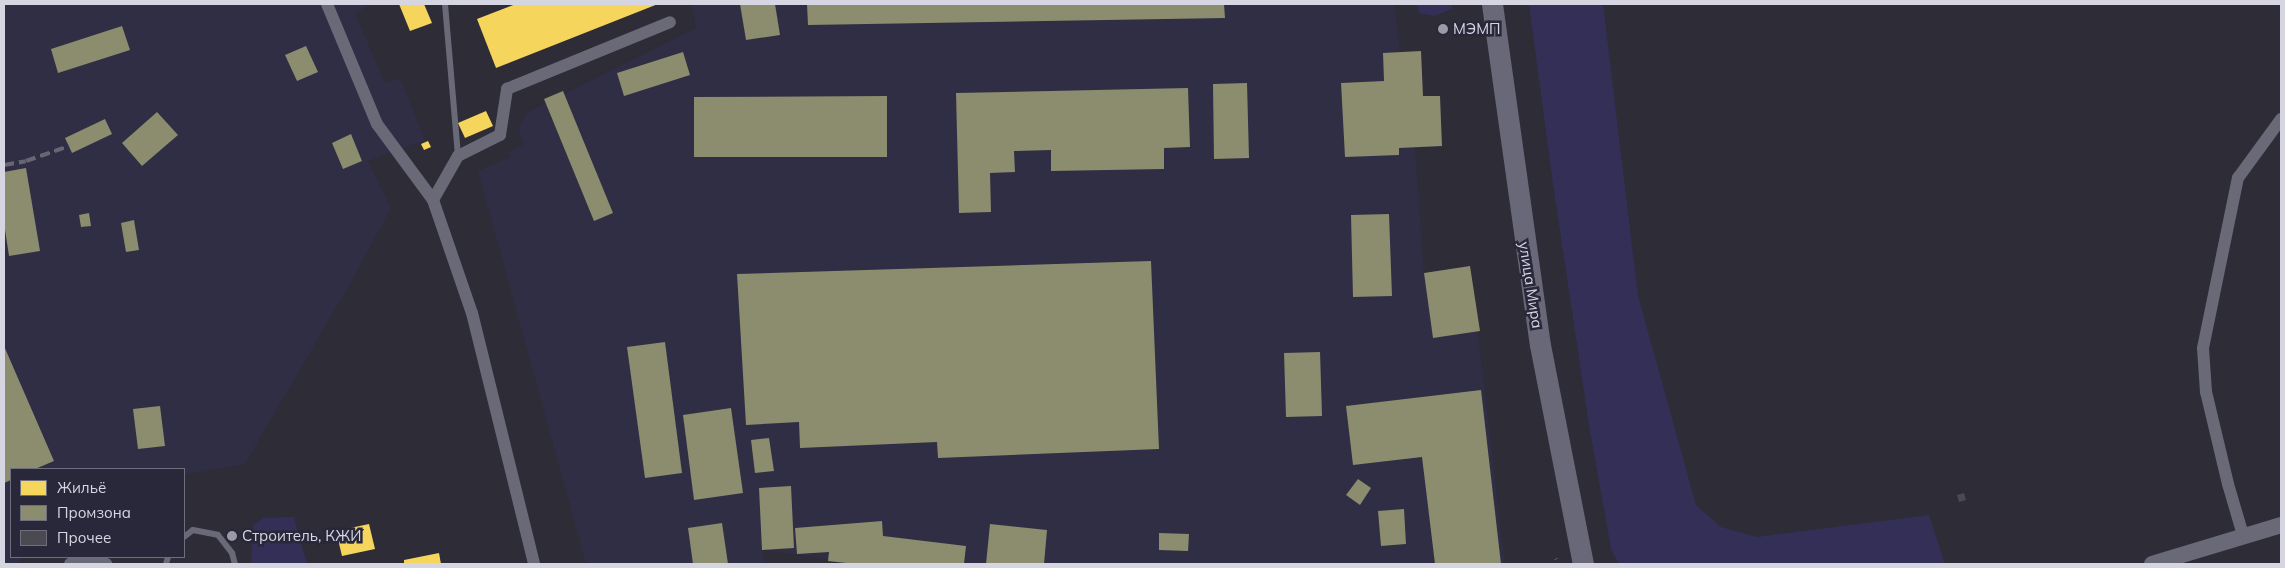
<!DOCTYPE html>
<meta charset="utf-8">
<style>
body{margin:0}
#map{position:relative;width:2285px;height:568px;overflow:hidden;background:#2d2c37;font-family:Mulish,sans-serif}
div>[style]{position:absolute}
.built>*{inset:0;background:#2f2e44}
.green>*{inset:0;background:#332f57}
.homes>*{inset:0;background:#f6d55c}
.industry>*{inset:0;background:#8c8c6e}
.building>*{inset:0;background:#4b4a53}
.path>*{height:3px;margin-top:-1.5px;transform-origin:0;background:repeating-linear-gradient(90deg,#666672 0 1px,transparent 0 5px)}
.service>*{height:6px;margin:-3px;padding:0 3px;transform-origin:3px;border-radius:3px;background:#696978}
.minor>*{height:12px;margin:-6px;padding:0 6px;transform-origin:6px;border-radius:6px;background:#696978}
.tertiary>*{height:16px;margin:-8px;padding:0 8px;transform-origin:8px;border-radius:8px;background:#696978}
.primary>*{height:21px;margin:-10.5px;padding:0 10.5px;transform-origin:10.5px;border-radius:10.5px;background:#696878}
.rail>*{height:4px;margin-top:-2px;transform-origin:0;background:repeating-linear-gradient(90deg,#676672 0 10px,transparent 0 15px)}
.dots>*{width:14px;height:14px;translate:-50% -50%;box-sizing:border-box;border:2px solid #29283b;border-radius:50%}
span{translate:-50% -50%;white-space:nowrap;text-align:center;line-height:1.15;-webkit-text-stroke:5px #29283b;paint-order:stroke}
.poi-label{font-size:15px;color:#d6d6e3}
.left{translate:0 -50%;text-align:left}
.street-label{font-size:15px;color:#d6d6e3}
.frame{position:absolute;inset:0;border:5px solid #d6d6e3;pointer-events:none}
.legend{position:absolute;left:10px;top:468px;width:175px;height:90px;box-sizing:border-box;background:#29283b;border:1px solid #6e6e7e;margin:0;padding:6px 9px;list-style:none;font-size:15px;color:#d6d6e3}
.legend li{display:flex;align-items:center;gap:10px;height:25px}
.legend b{width:25px;border:1px solid #6e6e7e}
</style>
<div id="map">
<div class="built">
<div style="clip-path:polygon(4px 4px,366px 4px,367px 7px,355px 13px,385px 83px,400px 78px,425px 140px,368px 161px,391px 208px,351px 282px,245px 464px,184px 475px,184px 469px,11px 469px,11px 557px,23px 557px,17px 564px,4px 564px)"></div>
<div style="clip-path:polygon(691px 4px,1394px 4px,1400px 52px,1421px 51px,1423px 96px,1440px 96px,1442px 146px,1415px 148px,1424px 273px,1470px 266px,1505px 564px,863px 564px,763px 550px,765px 564px,586px 564px,478px 171px,510px 157px,508px 152px,524px 144px,518px 128px,528px 112px,696px 28px)"></div>
</div>
<div class="green">
<div style="clip-path:polygon(1417px 4px,1452px 4px,1452px 9px,1434px 16px,1419px 13px)"></div>
<div style="clip-path:polygon(1529px 4px,1603px 4px,1638px 296px,1696px 505px,1721px 527px,1757px 537px,1929px 515px,1945px 564px,1619px 564px,1611px 549px,1589px 425px,1553px 184px)"></div>
<div style="clip-path:polygon(294px 517px,307px 564px,251px 564px,253px 525px,263px 518px)"></div>
</div>
<div class="homes">
<div style="clip-path:polygon(399px 4px,424px 4px,432px 23px,410px 31px)"></div>
<div style="clip-path:polygon(516px 4px,658px 4px,496px 68px,477px 19px)"></div>
<div style="clip-path:polygon(486px 111px,493px 126px,465px 138px,458px 123px)"></div>
<div style="clip-path:polygon(428px 141px,431px 147px,424px 150px,421px 144px)"></div>
<div style="clip-path:polygon(369px 524px,375px 549px,342px 556px,336px 531px)"></div>
<div style="clip-path:polygon(439px 553px,441px 564px,404px 564px,404px 560px)"></div>
</div>
<div class="industry">
<div style="clip-path:polygon(740px 4px,775px 4px,780px 35px,746px 40px)"></div>
<div style="clip-path:polygon(807px 4px,1224px 4px,1225px 18px,808px 25px)"></div>
<div style="clip-path:polygon(122px 26px,130px 50px,58px 73px,51px 49px)"></div>
<div style="clip-path:polygon(306px 46px,318px 72px,297px 81px,285px 55px)"></div>
<div style="clip-path:polygon(1421px 51px,1423px 96px,1440px 96px,1442px 146px,1399px 148px,1399px 155px,1345px 157px,1341px 83px,1384px 81px,1383px 53px)"></div>
<div style="clip-path:polygon(683px 52px,690px 75px,624px 96px,617px 73px)"></div>
<div style="clip-path:polygon(1247px 83px,1249px 158px,1214px 159px,1213px 84px)"></div>
<div style="clip-path:polygon(1188px 88px,1190px 147px,1164px 148px,1164px 169px,1051px 171px,1051px 150px,1014px 151px,1015px 172px,990px 173px,991px 212px,959px 213px,956px 93px)"></div>
<div style="clip-path:polygon(563px 91px,613px 213px,594px 221px,544px 99px)"></div>
<div style="clip-path:polygon(887px 96px,887px 157px,694px 157px,694px 97px)"></div>
<div style="clip-path:polygon(157px 112px,178px 135px,142px 166px,122px 143px)"></div>
<div style="clip-path:polygon(105px 119px,112px 134px,72px 153px,65px 138px)"></div>
<div style="clip-path:polygon(351px 134px,362px 161px,343px 169px,332px 143px)"></div>
<div style="clip-path:polygon(26px 168px,40px 251px,9px 256px,4px 223px,4px 172px)"></div>
<div style="clip-path:polygon(89px 213px,91px 226px,81px 227px,79px 215px)"></div>
<div style="clip-path:polygon(1389px 214px,1392px 296px,1353px 297px,1351px 215px)"></div>
<div style="clip-path:polygon(134px 220px,139px 250px,126px 252px,121px 223px)"></div>
<div style="clip-path:polygon(1151px 261px,1159px 449px,938px 458px,937px 442px,800px 448px,799px 422px,746px 425px,737px 274px)"></div>
<div style="clip-path:polygon(1470px 266px,1480px 331px,1433px 338px,1424px 273px)"></div>
<div style="clip-path:polygon(665px 342px,682px 473px,645px 478px,627px 347px)"></div>
<div style="clip-path:polygon(4px 346px,54px 461px,35px 469px,11px 469px,11px 480px,4px 483px)"></div>
<div style="clip-path:polygon(1320px 352px,1322px 416px,1286px 417px,1284px 353px)"></div>
<div style="clip-path:polygon(1481px 390px,1501px 564px,1435px 564px,1422px 457px,1353px 465px,1346px 406px)"></div>
<div style="clip-path:polygon(160px 406px,165px 446px,138px 449px,133px 409px)"></div>
<div style="clip-path:polygon(731px 408px,743px 493px,694px 500px,683px 415px)"></div>
<div style="clip-path:polygon(769px 438px,774px 471px,755px 473px,751px 440px)"></div>
<div style="clip-path:polygon(1358px 479px,1371px 488px,1360px 505px,1346px 495px)"></div>
<div style="clip-path:polygon(791px 486px,794px 548px,762px 550px,759px 488px)"></div>
<div style="clip-path:polygon(1404px 509px,1406px 544px,1381px 546px,1378px 511px)"></div>
<div style="clip-path:polygon(882px 521px,883px 536px,966px 546px,964px 564px,855px 564px,828px 561px,829px 552px,797px 554px,795px 528px)"></div>
<div style="clip-path:polygon(722px 523px,728px 564px,693px 564px,688px 528px)"></div>
<div style="clip-path:polygon(990px 524px,1047px 530px,1044px 564px,986px 564px)"></div>
<div style="clip-path:polygon(1159px 533px,1189px 534px,1188px 551px,1159px 550px)"></div>
</div>
<div class="building">
<div style="clip-path:polygon(1964px 493px,1966px 500px,1959px 502px,1957px 495px)"></div>
</div>
<div class="path">
<div style="left:1556px;top:558px;width:6px;rotate:72deg"></div>
</div>
<div class="service">
<div style="left:445px;top:4px;width:153px;rotate:85.1deg"></div>
<div style="left:184px;top:537px;width:11px;rotate:-38deg"></div>
<div style="left:193px;top:530px;width:25px;rotate:11deg"></div>
<div style="left:218px;top:535px;width:23px;rotate:52deg"></div>
<div style="left:232px;top:553px;width:11px;rotate:75deg"></div>
<div style="left:166px;top:564px;width:7px;rotate:-74deg"></div>
</div>
<div class="minor">
<div style="left:327px;top:4px;width:130px;rotate:67.4deg"></div>
<div style="left:377px;top:124px;width:94px;rotate:53.6deg"></div>
<div style="left:433px;top:200px;width:120px;rotate:71deg"></div>
<div style="left:472px;top:313px;width:259px;rotate:76.1deg"></div>
<div style="left:433px;top:200px;width:51px;rotate:-60.4deg"></div>
<div style="left:458px;top:156px;width:47px;rotate:-26.6deg"></div>
<div style="left:500px;top:135px;width:47px;rotate:-81.3deg"></div>
<div style="left:507px;top:89px;width:176px;rotate:-22.3deg"></div>
<div style="left:2243px;top:535px;width:53px;rotate:-106.4deg"></div>
<div style="left:2228px;top:484px;width:95px;rotate:-103.4deg"></div>
<div style="left:2206px;top:392px;width:44px;rotate:-93.9deg"></div>
<div style="left:2203px;top:348px;width:174px;rotate:-78.4deg"></div>
<div style="left:2238px;top:178px;width:73px;rotate:-53.9deg"></div>
<div style="left:70px;top:564px;width:6px;rotate:-31deg"></div>
<div style="left:75px;top:561px;width:15px;rotate:-8deg"></div>
<div style="left:90px;top:559px;width:17px;rotate:17deg"></div>
</div>
<div class="tertiary">
<div style="left:2152px;top:564px;width:135px;rotate:-16.8deg"></div>
</div>
<div class="primary">
<div style="left:1492px;top:4px;width:344px;rotate:82deg"></div>
<div style="left:1540px;top:345px;width:223px;rotate:78.9deg"></div>
</div>
<div class="rail">
<div style="left:4px;top:165px;width:22px;rotate:-10deg"></div>
<div style="left:26px;top:161px;width:46px;rotate:-19.2deg"></div>
</div>
<div class="dots">
<div style="left:1443px;top:29px;background:#9b9aa7"></div>
<div style="left:232px;top:536px;background:#9b9aa7"></div>
</div>
<div class="poi-label">
<span class="left" style="left:1453px;top:29px">МЭМП</span>
<span class="left" style="left:242px;top:536px">Строитель, КЖИ</span>
</div>
<div class="street-label">
<span style="left:1531px;top:285px;rotate:81deg">улица Мира</span>
</div>
<div class="frame"></div>
<ul class="legend">
<li><b style="height:14px;background:#f6d55c"></b>Жильё</li>
<li><b style="height:14px;background:#8c8c6e"></b>Промзона</li>
<li><b style="height:14px;background:#4b4a53"></b>Прочее</li>
</ul>
</div>
